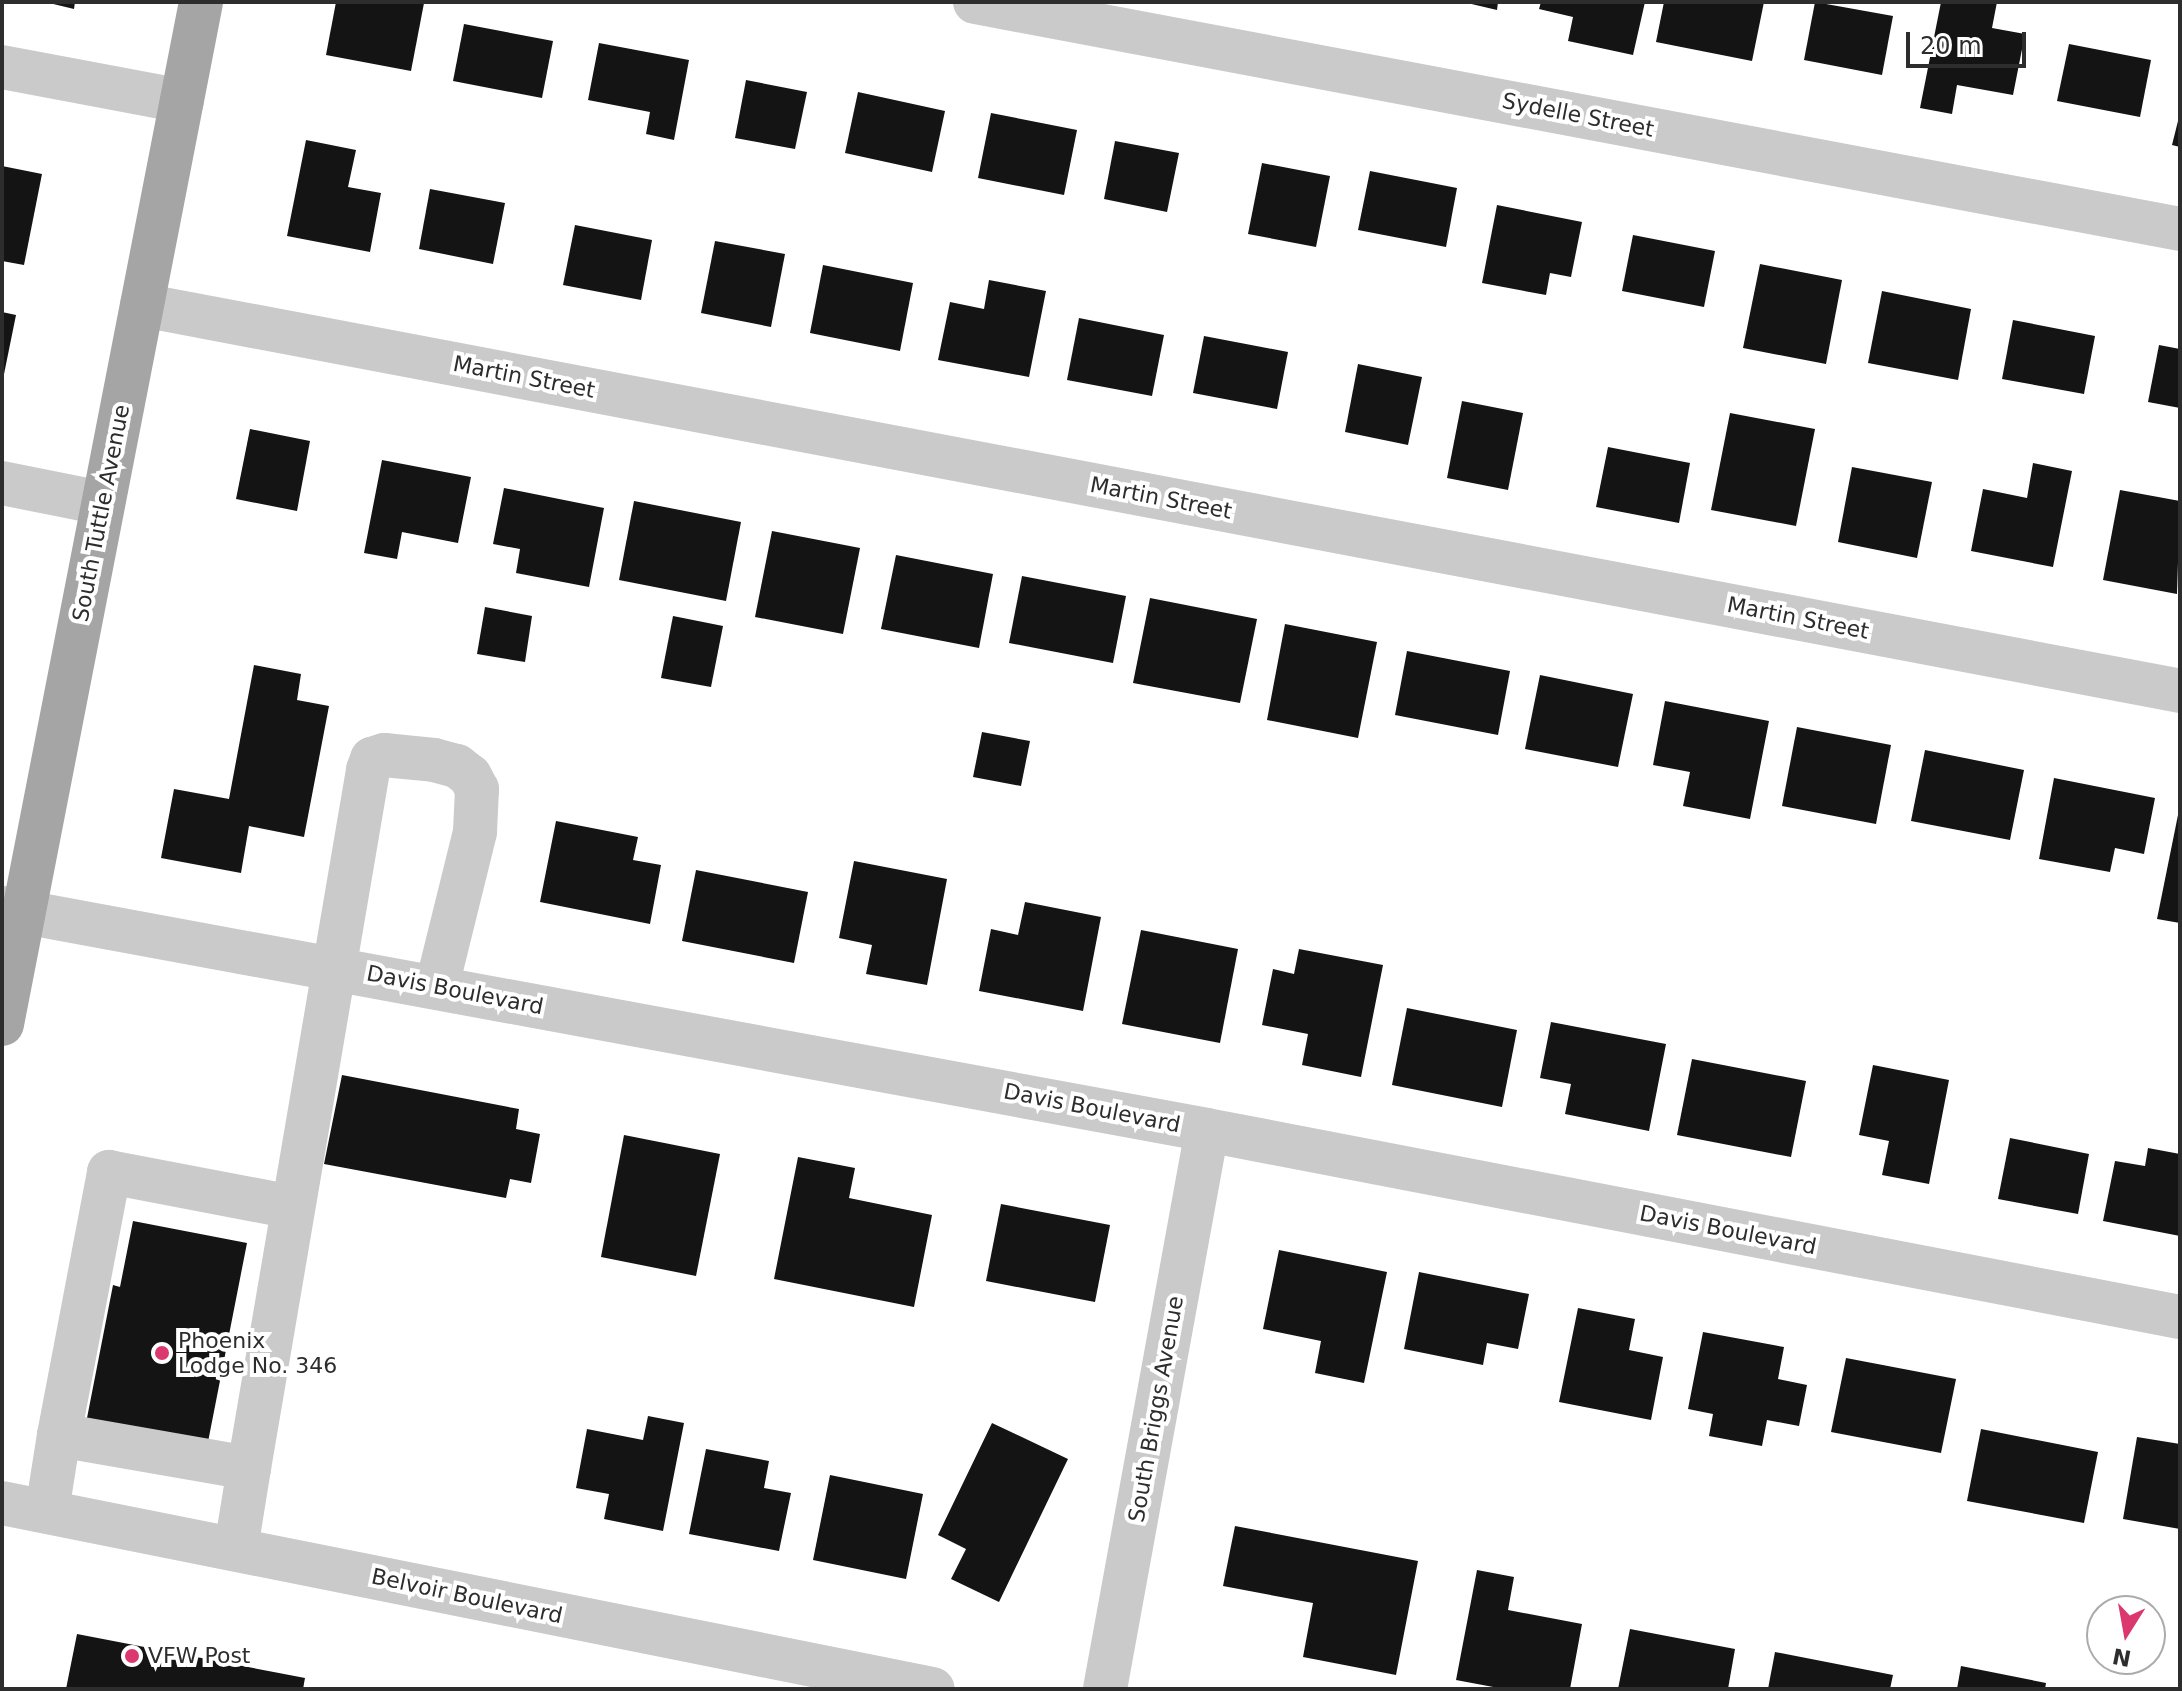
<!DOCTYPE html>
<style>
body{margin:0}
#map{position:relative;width:2182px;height:1691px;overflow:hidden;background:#fff;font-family:"DejaVu Sans",sans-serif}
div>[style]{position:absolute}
.building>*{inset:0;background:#141414}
.minor>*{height:44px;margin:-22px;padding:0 22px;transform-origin:22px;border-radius:22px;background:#cacaca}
.major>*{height:44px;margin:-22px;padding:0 22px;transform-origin:22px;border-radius:22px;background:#a5a5a5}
.dots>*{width:22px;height:22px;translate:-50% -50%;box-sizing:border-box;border:4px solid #fff;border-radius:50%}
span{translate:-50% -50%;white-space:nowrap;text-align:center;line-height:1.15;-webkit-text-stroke:8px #fff;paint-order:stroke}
.street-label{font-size:22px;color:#2d2d2d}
.poi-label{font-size:22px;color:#2d2d2d}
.left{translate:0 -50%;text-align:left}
.frame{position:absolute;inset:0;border:4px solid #2d2d2d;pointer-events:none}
.north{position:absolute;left:2086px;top:1595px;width:80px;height:80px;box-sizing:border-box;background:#fff;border:2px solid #ababab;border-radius:50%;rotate:191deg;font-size:22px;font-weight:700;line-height:32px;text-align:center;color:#2d2d2d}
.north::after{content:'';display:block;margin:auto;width:28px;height:36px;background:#db3870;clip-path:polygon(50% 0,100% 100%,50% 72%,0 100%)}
.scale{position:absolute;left:1906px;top:32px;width:120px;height:36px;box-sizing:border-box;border:4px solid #2d2d2d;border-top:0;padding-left:10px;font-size:24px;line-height:28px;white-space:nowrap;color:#2d2d2d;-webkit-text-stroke:6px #fff;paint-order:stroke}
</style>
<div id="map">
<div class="building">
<div style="clip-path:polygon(45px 2px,75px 2px,74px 9px)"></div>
<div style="clip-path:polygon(336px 2px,424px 3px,411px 71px,326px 55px)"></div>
<div style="clip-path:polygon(1463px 2px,1498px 2px,1497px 10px)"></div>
<div style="clip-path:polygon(1541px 2px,1645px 2px,1633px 55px,1568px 41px,1573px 17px,1539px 9px)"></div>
<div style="clip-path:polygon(1664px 2px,1764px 2px,1752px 61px,1656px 42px)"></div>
<div style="clip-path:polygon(1815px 2px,1893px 16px,1882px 75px,1804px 60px)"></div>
<div style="clip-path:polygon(1941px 2px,1997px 2px,1992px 28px,2025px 34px,2013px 95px,1957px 85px,1952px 114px,1920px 108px)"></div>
<div style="clip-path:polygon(464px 24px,553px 41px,542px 98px,453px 81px)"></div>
<div style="clip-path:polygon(599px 43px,689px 60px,674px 140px,646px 134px,650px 112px,588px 100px)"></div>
<div style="clip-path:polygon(2069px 44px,2151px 60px,2140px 117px,2057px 101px)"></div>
<div style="clip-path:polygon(746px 80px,807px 92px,795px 149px,735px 138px)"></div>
<div style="clip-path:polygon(858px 92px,945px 111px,932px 172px,845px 153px)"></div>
<div style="clip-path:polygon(991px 113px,1077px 130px,1064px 195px,978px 178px)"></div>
<div style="clip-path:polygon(2180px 113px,2180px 147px,2172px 145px)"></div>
<div style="clip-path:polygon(306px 140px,356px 150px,348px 187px,381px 193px,370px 252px,287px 236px)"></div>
<div style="clip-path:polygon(1115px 141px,1179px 153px,1167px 212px,1104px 199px)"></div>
<div style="clip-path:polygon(1262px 163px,1330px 176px,1316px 247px,1248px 234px)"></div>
<div style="clip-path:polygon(2px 166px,42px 174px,24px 265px,2px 261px)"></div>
<div style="clip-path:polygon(1370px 171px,1457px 188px,1446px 247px,1358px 230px)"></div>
<div style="clip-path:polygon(430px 189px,505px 203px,493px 264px,419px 249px)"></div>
<div style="clip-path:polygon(1497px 205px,1582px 222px,1571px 277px,1550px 273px,1546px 295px,1482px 283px)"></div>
<div style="clip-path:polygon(575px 225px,652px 240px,641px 300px,563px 285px)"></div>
<div style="clip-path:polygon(1633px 235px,1715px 251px,1704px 307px,1622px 291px)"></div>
<div style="clip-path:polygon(715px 241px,785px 254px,771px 327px,701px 313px)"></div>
<div style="clip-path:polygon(1760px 264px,1842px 280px,1826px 364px,1743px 348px)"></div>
<div style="clip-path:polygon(823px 265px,913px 283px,900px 351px,810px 333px)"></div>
<div style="clip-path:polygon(989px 280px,1046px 291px,1029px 377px,938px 360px,950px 302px,984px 309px)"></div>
<div style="clip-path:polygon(1882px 291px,1971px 309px,1958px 380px,1868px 363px)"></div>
<div style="clip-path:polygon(2px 312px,16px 315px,3px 379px,2px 379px)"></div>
<div style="clip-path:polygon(1079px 318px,1164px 335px,1152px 396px,1067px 380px)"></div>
<div style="clip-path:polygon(2013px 320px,2095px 336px,2084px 394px,2002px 379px)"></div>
<div style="clip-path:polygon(1204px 336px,1288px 352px,1277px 409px,1193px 393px)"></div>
<div style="clip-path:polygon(2159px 345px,2180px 349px,2180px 408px,2148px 402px)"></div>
<div style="clip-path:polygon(1358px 364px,1422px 377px,1408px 445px,1345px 432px)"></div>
<div style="clip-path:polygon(1462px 401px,1523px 413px,1508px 490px,1447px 478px)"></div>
<div style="clip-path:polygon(1730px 413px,1815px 429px,1796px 526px,1711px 510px)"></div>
<div style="clip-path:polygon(250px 429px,310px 441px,297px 511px,236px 499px)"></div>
<div style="clip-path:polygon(1608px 447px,1690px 463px,1679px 523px,1596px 507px)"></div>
<div style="clip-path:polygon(382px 460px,471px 477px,458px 543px,402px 532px,397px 559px,364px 553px)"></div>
<div style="clip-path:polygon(2033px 463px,2072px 471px,2053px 567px,1971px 551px,1983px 489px,2027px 498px)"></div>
<div style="clip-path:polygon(1852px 467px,1932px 482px,1917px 558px,1838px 542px)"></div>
<div style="clip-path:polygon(504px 488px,604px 508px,589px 587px,516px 573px,520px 549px,493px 544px)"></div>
<div style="clip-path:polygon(2120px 490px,2180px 501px,2177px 594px,2103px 580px)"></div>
<div style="clip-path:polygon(634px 501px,741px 522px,726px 601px,619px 580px)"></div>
<div style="clip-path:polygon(772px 531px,860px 548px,843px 634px,755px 617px)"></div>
<div style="clip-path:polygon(896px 555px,993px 574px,979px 648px,881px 629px)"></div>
<div style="clip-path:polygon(1022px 576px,1126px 596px,1113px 663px,1009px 643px)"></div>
<div style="clip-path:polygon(1150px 598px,1257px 619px,1240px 703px,1133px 683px)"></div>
<div style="clip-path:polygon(485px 607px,532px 616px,525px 662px,477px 654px)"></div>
<div style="clip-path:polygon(673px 616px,723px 626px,711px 687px,661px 678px)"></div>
<div style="clip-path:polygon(1285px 624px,1377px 642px,1358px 738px,1267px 720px)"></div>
<div style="clip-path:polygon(1407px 651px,1510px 671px,1498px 735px,1395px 715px)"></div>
<div style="clip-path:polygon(254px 665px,301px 674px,297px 700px,329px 706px,304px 837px,249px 826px,241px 873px,161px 858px,174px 789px,229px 799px)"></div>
<div style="clip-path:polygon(1540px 675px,1633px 694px,1618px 767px,1525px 749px)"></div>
<div style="clip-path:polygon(1665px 701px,1769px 721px,1750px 819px,1683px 806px,1690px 772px,1653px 765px)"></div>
<div style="clip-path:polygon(1797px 727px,1891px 745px,1876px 824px,1782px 806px)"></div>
<div style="clip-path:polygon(982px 732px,1030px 741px,1021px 786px,973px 777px)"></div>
<div style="clip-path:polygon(1925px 750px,2024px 770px,2010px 840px,1911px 821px)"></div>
<div style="clip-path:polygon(2054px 778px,2155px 798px,2144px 854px,2115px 848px,2110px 872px,2039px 859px)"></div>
<div style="clip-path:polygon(2179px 810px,2180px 810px,2180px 923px,2157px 919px)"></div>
<div style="clip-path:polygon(556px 821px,638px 837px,633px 860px,661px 865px,650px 924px,540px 902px)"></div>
<div style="clip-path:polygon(854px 861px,947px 879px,927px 985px,866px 974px,872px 945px,839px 938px)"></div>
<div style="clip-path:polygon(696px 870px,808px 892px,794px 963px,682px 941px)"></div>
<div style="clip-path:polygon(1025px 902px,1101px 917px,1083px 1011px,979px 991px,991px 929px,1018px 935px)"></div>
<div style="clip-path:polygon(1141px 930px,1238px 949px,1220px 1043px,1122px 1024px)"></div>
<div style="clip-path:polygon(1299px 949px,1383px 965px,1361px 1077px,1302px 1065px,1308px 1034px,1262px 1025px,1273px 969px,1294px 974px)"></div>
<div style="clip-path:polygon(1407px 1008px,1517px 1030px,1502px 1107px,1392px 1085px)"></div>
<div style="clip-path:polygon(1551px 1022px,1666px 1044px,1649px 1131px,1565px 1114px,1571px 1084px,1540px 1078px)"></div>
<div style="clip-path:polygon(1692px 1059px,1806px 1081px,1791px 1157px,1677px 1135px)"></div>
<div style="clip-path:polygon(1873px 1065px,1949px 1080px,1929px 1184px,1882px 1175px,1889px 1141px,1859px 1135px)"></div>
<div style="clip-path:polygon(342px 1075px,519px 1109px,516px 1129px,540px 1134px,531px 1183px,510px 1179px,506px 1198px,324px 1164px)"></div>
<div style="clip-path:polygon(624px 1135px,720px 1154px,696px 1276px,601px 1257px)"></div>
<div style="clip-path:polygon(2010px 1138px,2089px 1154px,2078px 1214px,1998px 1199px)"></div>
<div style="clip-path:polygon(2148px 1148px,2180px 1154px,2180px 1236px,2103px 1221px,2115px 1161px,2145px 1166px)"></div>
<div style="clip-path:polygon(798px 1157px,855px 1168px,849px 1198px,932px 1215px,914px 1307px,774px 1279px)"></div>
<div style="clip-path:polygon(1001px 1204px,1110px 1225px,1095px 1302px,986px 1281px)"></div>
<div style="clip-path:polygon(133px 1221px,247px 1243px,208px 1442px,87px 1418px,113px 1285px,120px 1287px)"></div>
<div style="clip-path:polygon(1279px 1250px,1387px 1272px,1364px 1383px,1315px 1373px,1321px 1341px,1263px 1329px)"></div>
<div style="clip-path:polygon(1419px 1272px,1529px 1294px,1518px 1349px,1487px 1343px,1483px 1365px,1404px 1349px)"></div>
<div style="clip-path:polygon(1578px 1308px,1635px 1319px,1629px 1350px,1663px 1357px,1651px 1420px,1559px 1402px)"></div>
<div style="clip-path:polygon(1703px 1332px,1784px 1347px,1778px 1379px,1807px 1385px,1799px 1426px,1767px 1420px,1762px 1446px,1709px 1436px,1713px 1414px,1688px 1409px)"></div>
<div style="clip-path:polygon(1846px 1358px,1956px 1379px,1941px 1453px,1831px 1432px)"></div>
<div style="clip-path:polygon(648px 1416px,684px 1423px,663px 1531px,604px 1519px,609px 1494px,576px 1488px,587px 1429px,643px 1440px)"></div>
<div style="clip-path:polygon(992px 1423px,1068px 1459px,999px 1602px,951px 1579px,966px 1549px,938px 1535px)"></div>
<div style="clip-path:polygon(1981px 1429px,2098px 1452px,2084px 1523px,1967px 1501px)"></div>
<div style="clip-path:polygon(2137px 1437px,2180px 1444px,2180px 1529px,2123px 1519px)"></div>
<div style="clip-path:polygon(706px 1449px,769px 1461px,764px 1488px,791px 1493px,779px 1551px,689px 1534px)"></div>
<div style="clip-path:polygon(830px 1475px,923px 1494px,906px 1579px,813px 1560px)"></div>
<div style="clip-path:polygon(1235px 1526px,1418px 1561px,1396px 1675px,1303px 1657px,1313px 1603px,1223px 1586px)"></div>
<div style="clip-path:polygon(1477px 1570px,1514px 1577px,1508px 1610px,1582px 1624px,1570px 1689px,1504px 1689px,1456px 1680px)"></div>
<div style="clip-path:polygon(1630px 1629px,1735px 1649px,1728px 1689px,1618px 1689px)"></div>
<div style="clip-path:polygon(77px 1634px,305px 1678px,303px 1689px,66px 1689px)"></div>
<div style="clip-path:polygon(1775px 1652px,1893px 1675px,1890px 1689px,1768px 1689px)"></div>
<div style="clip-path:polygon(1961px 1666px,2046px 1683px,2045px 1689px,1957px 1689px)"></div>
</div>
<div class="minor">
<div style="left:975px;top:2px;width:1226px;rotate:10.67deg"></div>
<div style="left:2px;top:67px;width:183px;rotate:10.7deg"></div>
<div style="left:142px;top:305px;width:2074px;rotate:10.72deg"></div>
<div style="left:2px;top:483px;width:102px;rotate:11.3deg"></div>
<div style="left:2px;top:908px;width:1225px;rotate:10.44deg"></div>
<div style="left:1207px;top:1130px;width:991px;rotate:10.88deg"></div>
<div style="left:59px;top:1435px;width:268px;rotate:-79.2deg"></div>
<div style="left:109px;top:1172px;width:187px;rotate:10.8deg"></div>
<div style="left:249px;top:1468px;width:708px;rotate:-80.32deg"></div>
<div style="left:368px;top:770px;width:12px;rotate:-70deg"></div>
<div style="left:372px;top:759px;width:13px;rotate:-18deg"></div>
<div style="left:384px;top:755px;width:50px;rotate:5.7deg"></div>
<div style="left:434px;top:760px;width:24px;rotate:15deg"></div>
<div style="left:457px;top:766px;width:16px;rotate:38deg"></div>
<div style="left:470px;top:776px;width:15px;rotate:62deg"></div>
<div style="left:477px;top:789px;width:43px;rotate:92.7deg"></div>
<div style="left:475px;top:832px;width:159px;rotate:103.9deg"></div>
<div style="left:2px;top:1503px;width:949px;rotate:11.3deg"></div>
<div style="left:47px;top:1511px;width:77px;rotate:-81deg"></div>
<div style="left:59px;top:1435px;width:193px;rotate:9.9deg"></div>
<div style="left:249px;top:1468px;width:81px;rotate:99.2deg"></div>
<div style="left:1105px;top:1689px;width:568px;rotate:-79.66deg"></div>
</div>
<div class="major">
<div style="left:2px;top:1024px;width:1041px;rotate:-78.98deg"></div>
</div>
<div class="dots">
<div style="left:162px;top:1353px;background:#db3870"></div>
<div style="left:132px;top:1656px;background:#db3870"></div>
</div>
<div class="street-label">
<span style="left:1578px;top:115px;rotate:11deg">Sydelle Street</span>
<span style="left:524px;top:377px;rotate:11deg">Martin Street</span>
<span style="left:1161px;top:498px;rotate:11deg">Martin Street</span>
<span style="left:101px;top:513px;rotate:-79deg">South Tuttle Avenue</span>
<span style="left:1798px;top:618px;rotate:11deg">Martin Street</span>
<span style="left:455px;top:990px;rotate:11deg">Davis Boulevard</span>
<span style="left:1092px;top:1108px;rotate:11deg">Davis Boulevard</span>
<span style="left:1728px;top:1230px;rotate:11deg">Davis Boulevard</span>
<span style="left:1156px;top:1409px;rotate:-80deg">South Briggs Avenue</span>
<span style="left:467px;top:1596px;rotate:12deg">Belvoir Boulevard</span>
</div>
<div class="poi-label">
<span class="left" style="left:178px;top:1353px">Phoenix<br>Lodge No. 346</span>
<span class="left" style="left:148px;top:1656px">VFW Post</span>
</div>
<div class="frame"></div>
<div class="north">N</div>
<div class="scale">20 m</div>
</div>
